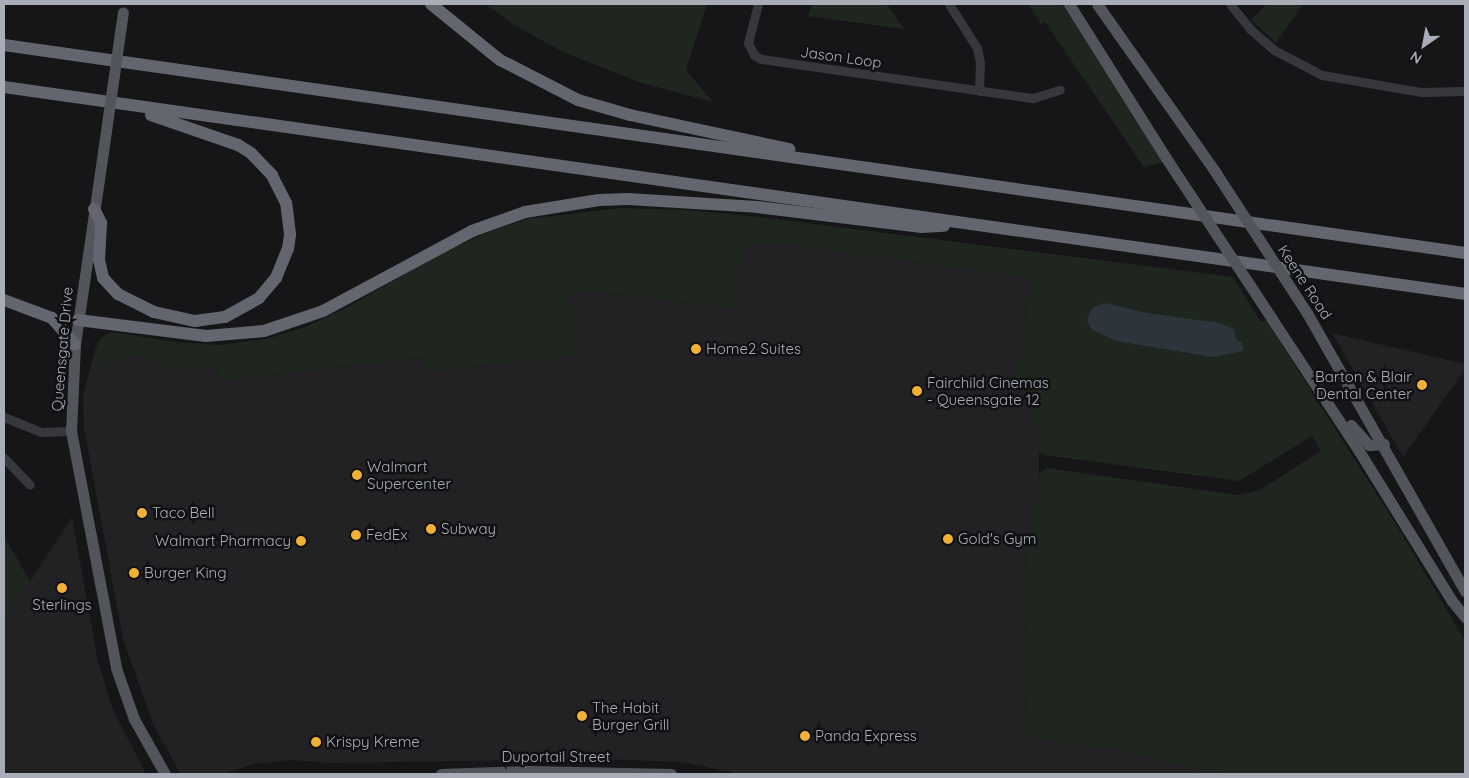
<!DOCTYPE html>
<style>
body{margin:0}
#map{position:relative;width:1469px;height:778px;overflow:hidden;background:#161618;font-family:Quicksand,sans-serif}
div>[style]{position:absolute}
.built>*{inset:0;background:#222225}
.green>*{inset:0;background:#1e261f}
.water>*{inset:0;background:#2c353c}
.minor>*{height:9px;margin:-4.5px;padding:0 4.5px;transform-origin:4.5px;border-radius:4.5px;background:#37383d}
.major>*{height:11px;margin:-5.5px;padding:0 5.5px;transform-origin:5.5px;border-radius:5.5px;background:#53555c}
.highway>*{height:12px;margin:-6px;padding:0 6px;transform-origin:6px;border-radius:6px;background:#63666e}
.major-bridge>*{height:11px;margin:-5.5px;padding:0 5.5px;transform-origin:5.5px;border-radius:5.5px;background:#53555c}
.dots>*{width:14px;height:14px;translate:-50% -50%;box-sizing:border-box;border:2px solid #111113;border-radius:50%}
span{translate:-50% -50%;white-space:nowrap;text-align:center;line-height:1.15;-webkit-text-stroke:5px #111113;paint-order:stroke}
.street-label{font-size:15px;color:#a8adb8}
.poi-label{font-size:15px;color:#a8adb8}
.left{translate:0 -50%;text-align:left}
.right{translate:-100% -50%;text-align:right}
.frame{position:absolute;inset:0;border:5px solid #a8adb8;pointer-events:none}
.north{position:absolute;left:1399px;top:20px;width:50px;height:50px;-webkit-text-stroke:4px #111113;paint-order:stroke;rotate:213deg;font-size:14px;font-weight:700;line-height:20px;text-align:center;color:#a8adb8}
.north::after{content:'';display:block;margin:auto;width:18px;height:22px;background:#a8adb8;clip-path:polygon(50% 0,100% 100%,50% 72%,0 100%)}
</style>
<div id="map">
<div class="built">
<div style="clip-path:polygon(743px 243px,778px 243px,1031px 278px,1015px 381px,1032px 411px,1039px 451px,1039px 475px,1022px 582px,1021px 601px,1027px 639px,1027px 692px,1022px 733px,1027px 737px,1124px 751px,1222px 774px,740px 774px,681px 762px,602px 759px,333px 763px,290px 760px,254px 764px,224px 774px,181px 774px,154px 727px,123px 639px,84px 428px,83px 395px,90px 369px,132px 355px,174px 371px,216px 368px,219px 381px,426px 358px,428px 372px,576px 355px,568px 289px,734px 308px)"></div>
<div style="clip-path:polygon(1332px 333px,1465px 364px,1465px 369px,1403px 457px)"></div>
<div style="clip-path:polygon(72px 517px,98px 662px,113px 710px,146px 774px,4px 774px,4px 622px)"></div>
</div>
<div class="green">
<div style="clip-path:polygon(485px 4px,707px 4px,686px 70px,713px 102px,642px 83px,565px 53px,514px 25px)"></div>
<div style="clip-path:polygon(812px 4px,887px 4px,904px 29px,808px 16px)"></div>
<div style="clip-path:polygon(1028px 4px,1062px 4px,1162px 162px,1144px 167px,1045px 22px,1041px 24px)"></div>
<div style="clip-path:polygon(1266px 4px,1303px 4px,1276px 43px,1251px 20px)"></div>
<div style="clip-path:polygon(622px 208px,687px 210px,760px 217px,1233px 277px,1261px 322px,1266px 320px,1402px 534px,1465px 641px,1465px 774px,1222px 774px,1124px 751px,1027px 737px,1022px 733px,1027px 692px,1027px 639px,1021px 601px,1022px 582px,1039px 475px,1043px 470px,1047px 468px,1237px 495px,1260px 490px,1321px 451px,1312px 436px,1239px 481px,1044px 455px,1039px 451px,1032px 411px,1015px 381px,1031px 278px,778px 243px,744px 243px,734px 308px,569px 289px,576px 355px,427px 372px,425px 358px,219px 381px,216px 368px,174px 371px,132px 355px,90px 369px,96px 347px,102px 337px,112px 332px,175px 342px,220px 345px,266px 339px,306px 327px,342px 310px,441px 254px,484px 234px,526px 219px)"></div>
<div style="clip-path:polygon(4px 536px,30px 581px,4px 622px,4px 535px)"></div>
</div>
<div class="water">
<div style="clip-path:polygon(1106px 303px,1147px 313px,1220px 323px,1234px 329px,1236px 339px,1242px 343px,1244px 351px,1213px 357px,1116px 341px,1092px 330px,1087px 320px,1092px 308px)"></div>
</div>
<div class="minor">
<div style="left:758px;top:4px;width:40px;rotate:104.4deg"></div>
<div style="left:748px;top:43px;width:13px;rotate:63deg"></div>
<div style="left:754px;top:55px;width:8px;rotate:30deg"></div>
<div style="left:761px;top:59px;width:275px;rotate:8.2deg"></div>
<div style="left:1033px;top:98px;width:28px;rotate:-17deg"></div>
<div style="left:949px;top:4px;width:52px;rotate:57.5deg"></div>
<div style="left:977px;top:48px;width:14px;rotate:78deg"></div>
<div style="left:980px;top:62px;width:29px;rotate:92deg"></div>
<div style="left:1230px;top:4px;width:32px;rotate:51deg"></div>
<div style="left:1250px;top:29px;width:32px;rotate:41deg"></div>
<div style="left:1274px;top:50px;width:54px;rotate:27.5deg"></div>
<div style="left:1322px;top:75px;width:100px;rotate:9.7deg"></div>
<div style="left:1421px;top:92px;width:44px;rotate:-1.3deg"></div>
<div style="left:4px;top:417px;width:40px;rotate:22deg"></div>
<div style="left:41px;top:432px;width:30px;rotate:-2deg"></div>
<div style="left:4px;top:458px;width:37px;rotate:46deg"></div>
</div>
<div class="major">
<div style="left:1069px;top:4px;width:182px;rotate:57.8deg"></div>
<div style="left:1097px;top:4px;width:207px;rotate:54.8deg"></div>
<div style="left:103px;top:152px;width:194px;rotate:98.3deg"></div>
<div style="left:75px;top:344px;width:87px;rotate:92.6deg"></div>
<div style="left:71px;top:431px;width:241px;rotate:79.2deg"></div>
<div style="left:116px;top:668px;width:54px;rotate:70.6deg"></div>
<div style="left:134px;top:719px;width:63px;rotate:60.6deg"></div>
<div style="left:1307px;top:313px;width:320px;rotate:60.4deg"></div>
<div style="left:1272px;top:319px;width:158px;rotate:56.6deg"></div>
<div style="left:1359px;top:451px;width:176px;rotate:58.2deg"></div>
<div style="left:1452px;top:601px;width:21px;rotate:51deg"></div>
<div style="left:1351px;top:425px;width:27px;rotate:48deg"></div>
<div style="left:1369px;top:445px;width:15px;rotate:-4deg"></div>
<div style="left:441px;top:774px;width:88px;rotate:-2deg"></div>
<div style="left:529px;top:771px;width:142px;rotate:1.2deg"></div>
</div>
<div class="highway">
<div style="left:431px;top:4px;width:89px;rotate:39.1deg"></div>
<div style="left:500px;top:60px;width:88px;rotate:27.1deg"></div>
<div style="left:578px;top:100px;width:54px;rotate:16.1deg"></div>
<div style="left:630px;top:115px;width:163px;rotate:12.1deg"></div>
<div style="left:4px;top:45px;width:1476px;rotate:8.1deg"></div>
<div style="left:4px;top:87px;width:1476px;rotate:8.06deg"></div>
<div style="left:94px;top:209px;width:16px;rotate:63deg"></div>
<div style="left:101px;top:223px;width:37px;rotate:93deg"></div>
<div style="left:99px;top:260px;width:18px;rotate:77deg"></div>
<div style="left:103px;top:278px;width:22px;rotate:47deg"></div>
<div style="left:118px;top:294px;width:40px;rotate:26.6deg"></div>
<div style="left:154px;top:312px;width:42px;rotate:12.4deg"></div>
<div style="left:195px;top:321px;width:30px;rotate:-8deg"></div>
<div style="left:225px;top:317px;width:39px;rotate:-29deg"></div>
<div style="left:259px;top:298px;width:26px;rotate:-50deg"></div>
<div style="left:276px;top:278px;width:31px;rotate:-68deg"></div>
<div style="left:288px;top:249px;width:15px;rotate:-82deg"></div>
<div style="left:290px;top:234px;width:31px;rotate:-97deg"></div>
<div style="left:286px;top:203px;width:31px;rotate:-117deg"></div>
<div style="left:272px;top:175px;width:30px;rotate:-134deg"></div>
<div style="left:251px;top:153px;width:15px;rotate:-148deg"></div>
<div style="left:238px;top:145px;width:92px;rotate:-161deg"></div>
<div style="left:4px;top:300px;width:51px;rotate:20.6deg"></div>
<div style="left:52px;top:318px;width:35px;rotate:49deg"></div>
<div style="left:78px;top:320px;width:129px;rotate:7.1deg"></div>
<div style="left:206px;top:336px;width:58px;rotate:-4.9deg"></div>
<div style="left:264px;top:331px;width:62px;rotate:-18.7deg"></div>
<div style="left:323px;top:311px;width:169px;rotate:-28.2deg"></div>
<div style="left:472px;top:231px;width:56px;rotate:-19.7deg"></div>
<div style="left:525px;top:212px;width:75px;rotate:-9.2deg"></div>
<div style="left:599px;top:200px;width:29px;rotate:-2deg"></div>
<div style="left:628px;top:199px;width:129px;rotate:3.5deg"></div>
<div style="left:757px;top:207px;width:166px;rotate:6.9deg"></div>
<div style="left:922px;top:227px;width:22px;rotate:-3deg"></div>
</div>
<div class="major-bridge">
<div style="left:103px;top:152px;width:141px;rotate:-81.9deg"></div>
<div style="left:1166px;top:158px;width:193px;rotate:56.6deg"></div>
<div style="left:1216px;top:173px;width:167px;rotate:57deg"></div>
</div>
<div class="dots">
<div style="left:696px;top:349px;background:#f2b134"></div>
<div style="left:1422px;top:385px;background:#f2b134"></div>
<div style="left:917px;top:391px;background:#f2b134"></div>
<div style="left:357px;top:475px;background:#f2b134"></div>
<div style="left:142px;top:513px;background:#f2b134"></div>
<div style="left:431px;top:529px;background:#f2b134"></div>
<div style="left:356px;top:535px;background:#f2b134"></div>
<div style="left:948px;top:539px;background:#f2b134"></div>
<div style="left:301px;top:541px;background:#f2b134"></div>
<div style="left:134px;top:573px;background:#f2b134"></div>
<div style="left:62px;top:588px;background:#f2b134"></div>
<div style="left:582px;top:716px;background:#f2b134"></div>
<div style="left:805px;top:736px;background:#f2b134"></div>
<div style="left:316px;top:742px;background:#f2b134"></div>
</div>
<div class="street-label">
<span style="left:841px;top:57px;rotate:8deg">Jason Loop</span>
<span style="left:1305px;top:282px;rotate:57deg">Keene Road</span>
<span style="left:62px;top:349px;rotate:-85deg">Queensgate Drive</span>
<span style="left:556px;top:757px">Duportail Street</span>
</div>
<div class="poi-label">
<span class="left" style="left:706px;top:349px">Home2 Suites</span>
<span class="right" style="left:1412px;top:385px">Barton &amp; Blair<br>Dental Center</span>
<span class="left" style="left:927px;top:391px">Fairchild Cinemas<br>- Queensgate 12</span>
<span class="left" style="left:367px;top:475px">Walmart<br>Supercenter</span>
<span class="left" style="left:152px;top:513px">Taco Bell</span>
<span class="left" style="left:441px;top:529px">Subway</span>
<span class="left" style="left:366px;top:535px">FedEx</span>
<span class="left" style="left:958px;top:539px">Gold's Gym</span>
<span class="right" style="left:291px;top:541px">Walmart Pharmacy</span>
<span class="left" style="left:144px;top:573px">Burger King</span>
<span style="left:62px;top:605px">Sterlings</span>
<span class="left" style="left:592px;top:716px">The Habit<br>Burger Grill</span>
<span class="left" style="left:815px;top:736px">Panda Express</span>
<span class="left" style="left:326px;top:742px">Krispy Kreme</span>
</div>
<div class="frame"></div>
<div class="north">N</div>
</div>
